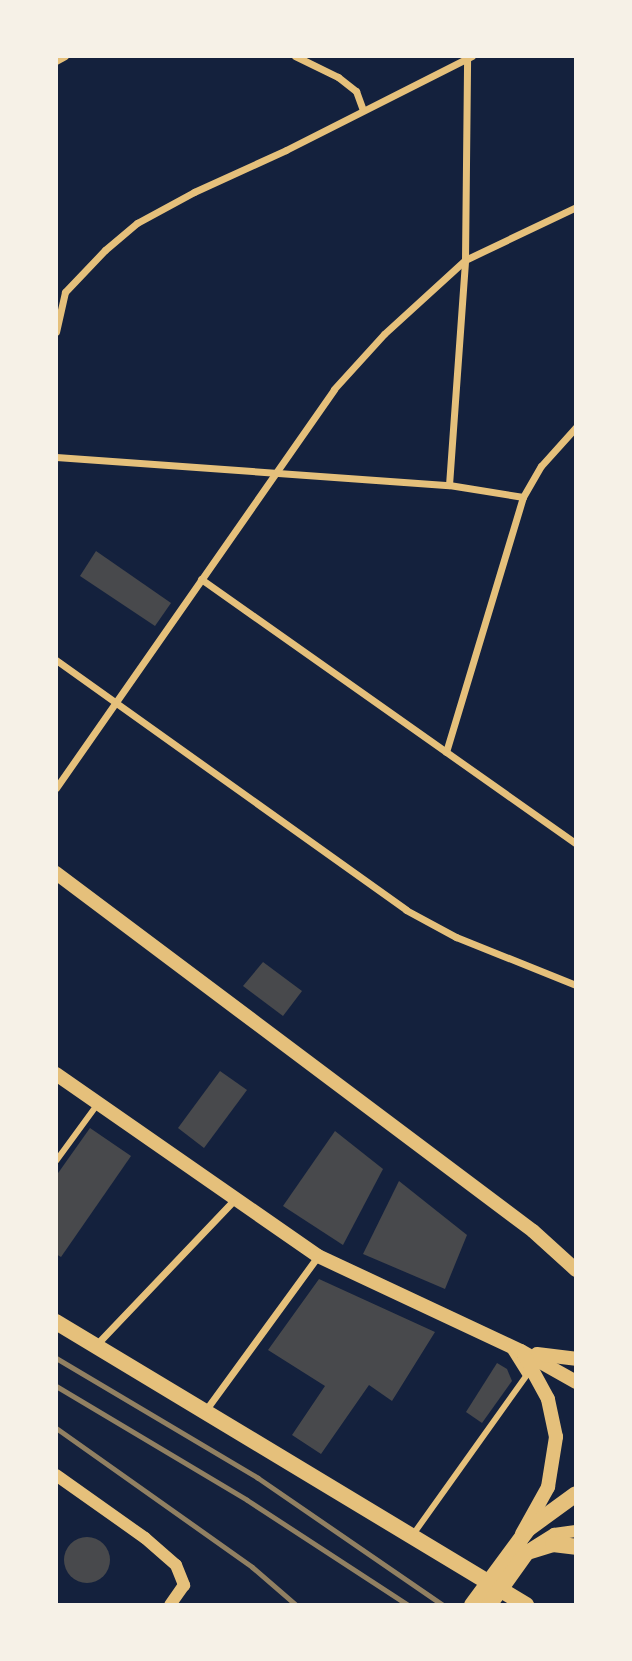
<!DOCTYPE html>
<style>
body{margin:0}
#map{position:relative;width:632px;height:1661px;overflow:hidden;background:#14213d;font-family:Rubik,sans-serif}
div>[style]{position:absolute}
.building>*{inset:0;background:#48494c}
.round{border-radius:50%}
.pedestrian>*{height:6px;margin:-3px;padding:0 3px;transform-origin:3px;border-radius:3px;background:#e5c07b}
.minor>*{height:7px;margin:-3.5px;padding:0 3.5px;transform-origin:3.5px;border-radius:3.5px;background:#e5c07b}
.tertiary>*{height:12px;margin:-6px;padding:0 6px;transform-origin:6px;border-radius:6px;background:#e5c07b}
.secondary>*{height:14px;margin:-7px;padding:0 7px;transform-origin:7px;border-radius:7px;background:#e5c07b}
.primary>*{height:16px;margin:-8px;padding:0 8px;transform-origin:8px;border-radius:8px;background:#e5c07b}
.rail>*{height:5px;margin:-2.5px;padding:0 2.5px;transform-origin:2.5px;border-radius:2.5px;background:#918062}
span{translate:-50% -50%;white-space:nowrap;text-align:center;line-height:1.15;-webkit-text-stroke:7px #f6f1e7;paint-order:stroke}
.frame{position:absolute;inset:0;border:58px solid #f6f1e7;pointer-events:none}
</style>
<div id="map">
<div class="building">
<div style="clip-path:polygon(96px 551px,171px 603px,155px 626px,80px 576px)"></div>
<div style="clip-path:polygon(263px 962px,302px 991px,283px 1016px,243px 986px)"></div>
<div style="clip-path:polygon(220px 1071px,247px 1090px,204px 1148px,178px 1128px)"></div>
<div style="clip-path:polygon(90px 1128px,131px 1156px,61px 1257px,56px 1254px,56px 1176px)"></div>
<div style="clip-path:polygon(335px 1131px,383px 1169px,343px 1245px,283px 1206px)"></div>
<div style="clip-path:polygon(399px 1181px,467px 1235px,445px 1289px,363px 1254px)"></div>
<div style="clip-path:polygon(319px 1279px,435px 1332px,392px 1401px,369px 1385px,321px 1454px,292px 1435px,325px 1386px,268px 1350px)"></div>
<div style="clip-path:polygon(497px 1363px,507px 1369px,512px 1381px,482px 1423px,466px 1412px)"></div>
<div class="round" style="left:64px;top:1537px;width:46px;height:46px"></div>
</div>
<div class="pedestrian">
<div style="left:56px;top:1161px;width:69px;rotate:-53.8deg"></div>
<div style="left:412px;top:1536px;width:196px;rotate:-54.5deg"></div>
<div style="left:526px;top:1376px;width:31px;rotate:-122deg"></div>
</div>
<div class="minor">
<div style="left:295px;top:56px;width:48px;rotate:26deg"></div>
<div style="left:338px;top:77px;width:23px;rotate:38deg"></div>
<div style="left:356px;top:91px;width:20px;rotate:70deg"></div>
<div style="left:56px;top:61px;width:10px;rotate:-29deg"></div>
<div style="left:56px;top:332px;width:41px;rotate:-77.3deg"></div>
<div style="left:65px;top:292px;width:58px;rotate:-46.4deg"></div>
<div style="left:105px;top:250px;width:42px;rotate:-40.2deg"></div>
<div style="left:137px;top:223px;width:65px;rotate:-28.5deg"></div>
<div style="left:194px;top:192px;width:101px;rotate:-24.5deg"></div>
<div style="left:286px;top:150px;width:208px;rotate:-26.8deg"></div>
<div style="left:56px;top:457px;width:394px;rotate:4.1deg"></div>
<div style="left:449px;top:485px;width:75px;rotate:9.2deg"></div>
<div style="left:449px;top:485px;width:226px;rotate:-85.9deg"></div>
<div style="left:465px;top:260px;width:202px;rotate:-89.4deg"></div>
<div style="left:201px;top:579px;width:459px;rotate:35.2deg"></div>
<div style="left:56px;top:660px;width:430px;rotate:35.5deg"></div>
<div style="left:406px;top:910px;width:57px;rotate:28.4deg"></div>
<div style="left:456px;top:937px;width:129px;rotate:21.8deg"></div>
<div style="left:446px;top:752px;width:266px;rotate:-73.2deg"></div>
<div style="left:523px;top:497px;width:36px;rotate:-60deg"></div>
<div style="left:541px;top:466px;width:52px;rotate:-48.1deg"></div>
<div style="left:56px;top:788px;width:486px;rotate:-55.1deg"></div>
<div style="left:334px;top:389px;width:74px;rotate:-47.7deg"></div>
<div style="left:384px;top:334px;width:110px;rotate:-42.4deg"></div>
<div style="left:465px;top:260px;width:123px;rotate:-25.5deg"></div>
<div style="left:96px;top:1345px;width:203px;rotate:-46.4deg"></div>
<div style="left:205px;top:1411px;width:192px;rotate:-53.9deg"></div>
</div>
<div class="tertiary">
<div style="left:56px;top:1475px;width:109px;rotate:35.3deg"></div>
<div style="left:145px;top:1538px;width:41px;rotate:41.1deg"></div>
<div style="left:176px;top:1565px;width:22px;rotate:68deg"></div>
<div style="left:184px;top:1585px;width:24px;rotate:125deg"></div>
<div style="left:533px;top:1547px;width:25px;rotate:-32deg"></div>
<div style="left:554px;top:1534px;width:22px;rotate:-8deg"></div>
</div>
<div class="secondary">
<div style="left:56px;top:873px;width:596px;rotate:36.89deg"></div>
<div style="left:533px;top:1231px;width:58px;rotate:42.2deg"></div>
<div style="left:56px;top:1074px;width:319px;rotate:34.8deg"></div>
<div style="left:318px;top:1256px;width:224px;rotate:25.1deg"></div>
<div style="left:521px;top:1351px;width:63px;rotate:29.4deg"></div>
<div style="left:537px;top:1354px;width:39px;rotate:7deg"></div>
<div style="left:522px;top:1534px;width:54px;rotate:-61deg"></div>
<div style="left:548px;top:1487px;width:51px;rotate:-80.9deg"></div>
<div style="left:556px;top:1437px;width:39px;rotate:-102deg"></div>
<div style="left:548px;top:1399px;width:50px;rotate:-118.6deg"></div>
</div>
<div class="primary">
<div style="left:56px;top:1322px;width:549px;rotate:31.05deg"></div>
<div style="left:472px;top:1605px;width:94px;rotate:-53.6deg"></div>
<div style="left:528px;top:1529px;width:59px;rotate:-36.1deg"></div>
<div style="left:489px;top:1605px;width:65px;rotate:-54.4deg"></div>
<div style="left:527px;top:1552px;width:27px;rotate:-17deg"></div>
<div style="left:553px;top:1544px;width:23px;rotate:7deg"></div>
</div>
<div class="rail">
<div style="left:56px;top:1358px;width:235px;rotate:30.7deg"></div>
<div style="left:258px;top:1478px;width:224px;rotate:34.5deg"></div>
<div style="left:56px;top:1386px;width:222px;rotate:30.8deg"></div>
<div style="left:247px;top:1500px;width:192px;rotate:33.1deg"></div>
<div style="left:56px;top:1428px;width:240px;rotate:35.3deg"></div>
<div style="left:252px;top:1567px;width:58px;rotate:40.8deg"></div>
</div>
<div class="frame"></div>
</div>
